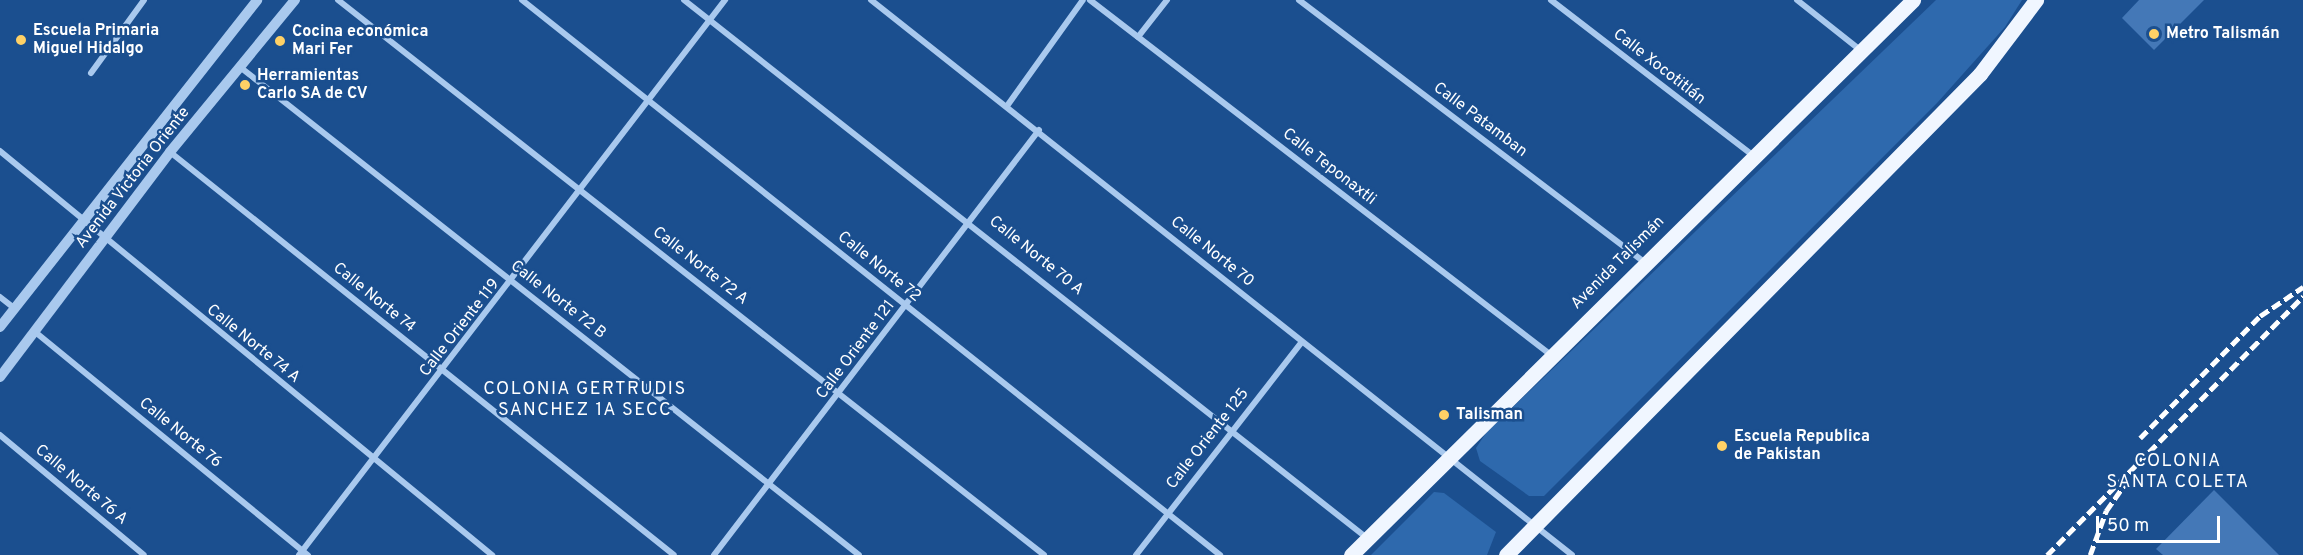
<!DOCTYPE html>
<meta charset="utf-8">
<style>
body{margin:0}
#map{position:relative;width:2303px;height:555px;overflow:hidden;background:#1b4f8f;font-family:Overpass,sans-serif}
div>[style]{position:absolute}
.green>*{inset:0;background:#2e69ad}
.building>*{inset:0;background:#4478b7}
.minor>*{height:6px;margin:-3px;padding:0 3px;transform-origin:3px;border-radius:3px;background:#a9c9ee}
.tertiary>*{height:10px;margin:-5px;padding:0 5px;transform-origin:5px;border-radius:5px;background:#a9c9ee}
.primary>*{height:15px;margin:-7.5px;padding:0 7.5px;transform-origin:7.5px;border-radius:7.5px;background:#f0f6ff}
.rail>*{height:4.5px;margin-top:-2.25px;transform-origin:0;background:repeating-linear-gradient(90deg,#fff 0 10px,transparent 0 14.5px)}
.dots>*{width:16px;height:16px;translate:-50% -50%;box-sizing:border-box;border:3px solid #1b4f8f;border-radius:50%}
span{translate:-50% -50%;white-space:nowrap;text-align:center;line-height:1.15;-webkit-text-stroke:5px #1b4f8f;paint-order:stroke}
.poi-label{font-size:16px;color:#fff;font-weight:700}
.left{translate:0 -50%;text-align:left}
.street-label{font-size:16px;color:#fff}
.neighbourhood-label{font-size:18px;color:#fff;letter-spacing:1.5px}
.scale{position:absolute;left:2096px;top:516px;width:124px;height:27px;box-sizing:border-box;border:3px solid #fff;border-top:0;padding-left:8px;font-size:18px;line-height:21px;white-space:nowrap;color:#fff;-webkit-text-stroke:4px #1b4f8f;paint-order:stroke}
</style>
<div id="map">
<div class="green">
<div style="clip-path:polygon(1936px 0,2022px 0,2005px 27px,1937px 103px,1544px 496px,1529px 496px,1480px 461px,1476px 448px,1486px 433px)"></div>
<div style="clip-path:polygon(1434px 492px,1444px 493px,1496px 532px,1487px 555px,1371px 555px)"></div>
</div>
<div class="building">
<div style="clip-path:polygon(2139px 0,2204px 0,2154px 50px,2122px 18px)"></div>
<div style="clip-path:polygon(2214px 490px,2279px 555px,2163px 555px,2156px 549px)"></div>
</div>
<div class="minor">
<div style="left:338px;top:0;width:898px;rotate:38.17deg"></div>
<div style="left:522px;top:0;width:892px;rotate:38.49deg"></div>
<div style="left:684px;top:0;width:869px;rotate:38.23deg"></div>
<div style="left:871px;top:0;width:894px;rotate:38.37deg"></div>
<div style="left:1090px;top:0;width:582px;rotate:37.6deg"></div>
<div style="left:1299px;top:0;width:433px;rotate:37.2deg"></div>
<div style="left:1551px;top:0;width:254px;rotate:37.6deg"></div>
<div style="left:1797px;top:0;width:80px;rotate:38.4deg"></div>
<div style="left:1138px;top:37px;width:47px;rotate:-51.9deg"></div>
<div style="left:240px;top:67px;width:788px;rotate:38.25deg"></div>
<div style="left:91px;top:73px;width:90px;rotate:-54deg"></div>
<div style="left:1007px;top:106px;width:130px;rotate:-54.4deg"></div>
<div style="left:0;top:151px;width:637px;rotate:39.39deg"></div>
<div style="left:170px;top:152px;width:645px;rotate:38.65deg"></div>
<div style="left:0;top:297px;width:18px;rotate:38deg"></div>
<div style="left:34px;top:331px;width:354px;rotate:39.3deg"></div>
<div style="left:0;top:435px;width:187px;rotate:39.8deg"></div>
<div style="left:299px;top:555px;width:700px;rotate:-52.49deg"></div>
<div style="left:714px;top:555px;width:535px;rotate:-52.59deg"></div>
<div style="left:1136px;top:555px;width:270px;rotate:-52.1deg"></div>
</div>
<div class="tertiary">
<div style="left:0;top:327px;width:416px;rotate:-51.8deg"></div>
<div style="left:0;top:377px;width:282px;rotate:-52.9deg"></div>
<div style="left:170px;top:152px;width:197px;rotate:-50.6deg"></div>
</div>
<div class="primary">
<div style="left:1351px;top:555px;width:790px;rotate:-44.64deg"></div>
<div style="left:1506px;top:555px;width:675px;rotate:-45.42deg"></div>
<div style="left:1980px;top:74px;width:93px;rotate:-52.9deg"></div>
</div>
<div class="rail">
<div style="left:2140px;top:438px;width:171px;rotate:-45.5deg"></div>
<div style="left:2260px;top:316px;width:52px;rotate:-34deg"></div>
<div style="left:2047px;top:555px;width:364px;rotate:-45.3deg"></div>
<div style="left:2090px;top:555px;width:47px;rotate:-70deg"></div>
<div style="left:2106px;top:511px;width:32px;rotate:-55deg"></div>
</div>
<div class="dots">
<div style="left:2154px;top:34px;background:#ffd166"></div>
<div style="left:21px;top:40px;background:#ffd166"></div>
<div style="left:280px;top:41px;background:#ffd166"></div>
<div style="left:245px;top:85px;background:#ffd166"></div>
<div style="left:1444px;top:415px;background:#ffd166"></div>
<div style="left:1722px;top:446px;background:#ffd166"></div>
</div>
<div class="poi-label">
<span class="left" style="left:33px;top:40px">Escuela Primaria<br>Miguel Hidalgo</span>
<span class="left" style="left:292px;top:41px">Cocina económica<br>Mari Fer</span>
<span class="left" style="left:2166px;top:34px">Metro Talismán</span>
<span class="left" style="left:257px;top:85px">Herramientas<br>Carlo SA de CV</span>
<span class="left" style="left:1456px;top:415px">Talisman</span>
<span class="left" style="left:1734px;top:446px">Escuela Republica<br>de Pakistan</span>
</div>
<div class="street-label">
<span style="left:1659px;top:67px;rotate:38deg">Calle Xocotitlán</span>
<span style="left:1480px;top:120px;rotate:37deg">Calle Patamban</span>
<span style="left:1329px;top:167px;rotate:38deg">Calle Teponaxtli</span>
<span style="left:133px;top:178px;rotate:-52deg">Avenida Victoria Oriente</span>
<span style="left:1212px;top:252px;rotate:39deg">Calle Norte 70</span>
<span style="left:1036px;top:256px;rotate:39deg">Calle Norte 70 A</span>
<span style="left:1618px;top:263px;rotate:-45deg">Avenida Talismán</span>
<span style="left:700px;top:266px;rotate:38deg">Calle Norte 72 A</span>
<span style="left:879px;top:267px;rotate:39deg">Calle Norte 72</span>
<span style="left:374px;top:298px;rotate:39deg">Calle Norte 74</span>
<span style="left:558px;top:300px;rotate:38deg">Calle Norte 72 B</span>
<span style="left:460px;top:328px;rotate:-52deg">Calle Oriente 119</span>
<span style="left:253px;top:344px;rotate:39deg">Calle Norte 74 A</span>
<span style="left:856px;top:350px;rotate:-53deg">Calle Oriente 121</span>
<span style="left:180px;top:433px;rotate:39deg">Calle Norte 76</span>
<span style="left:1208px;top:439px;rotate:-52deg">Calle Oriente 125</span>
<span style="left:81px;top:485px;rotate:40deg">Calle Norte 76 A</span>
</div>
<div class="neighbourhood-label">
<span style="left:585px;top:401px">COLONIA GERTRUDIS<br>SANCHEZ 1A SECC</span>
<span style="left:2178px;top:473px">COLONIA<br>SANTA COLETA</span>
</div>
<div class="scale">50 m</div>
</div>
